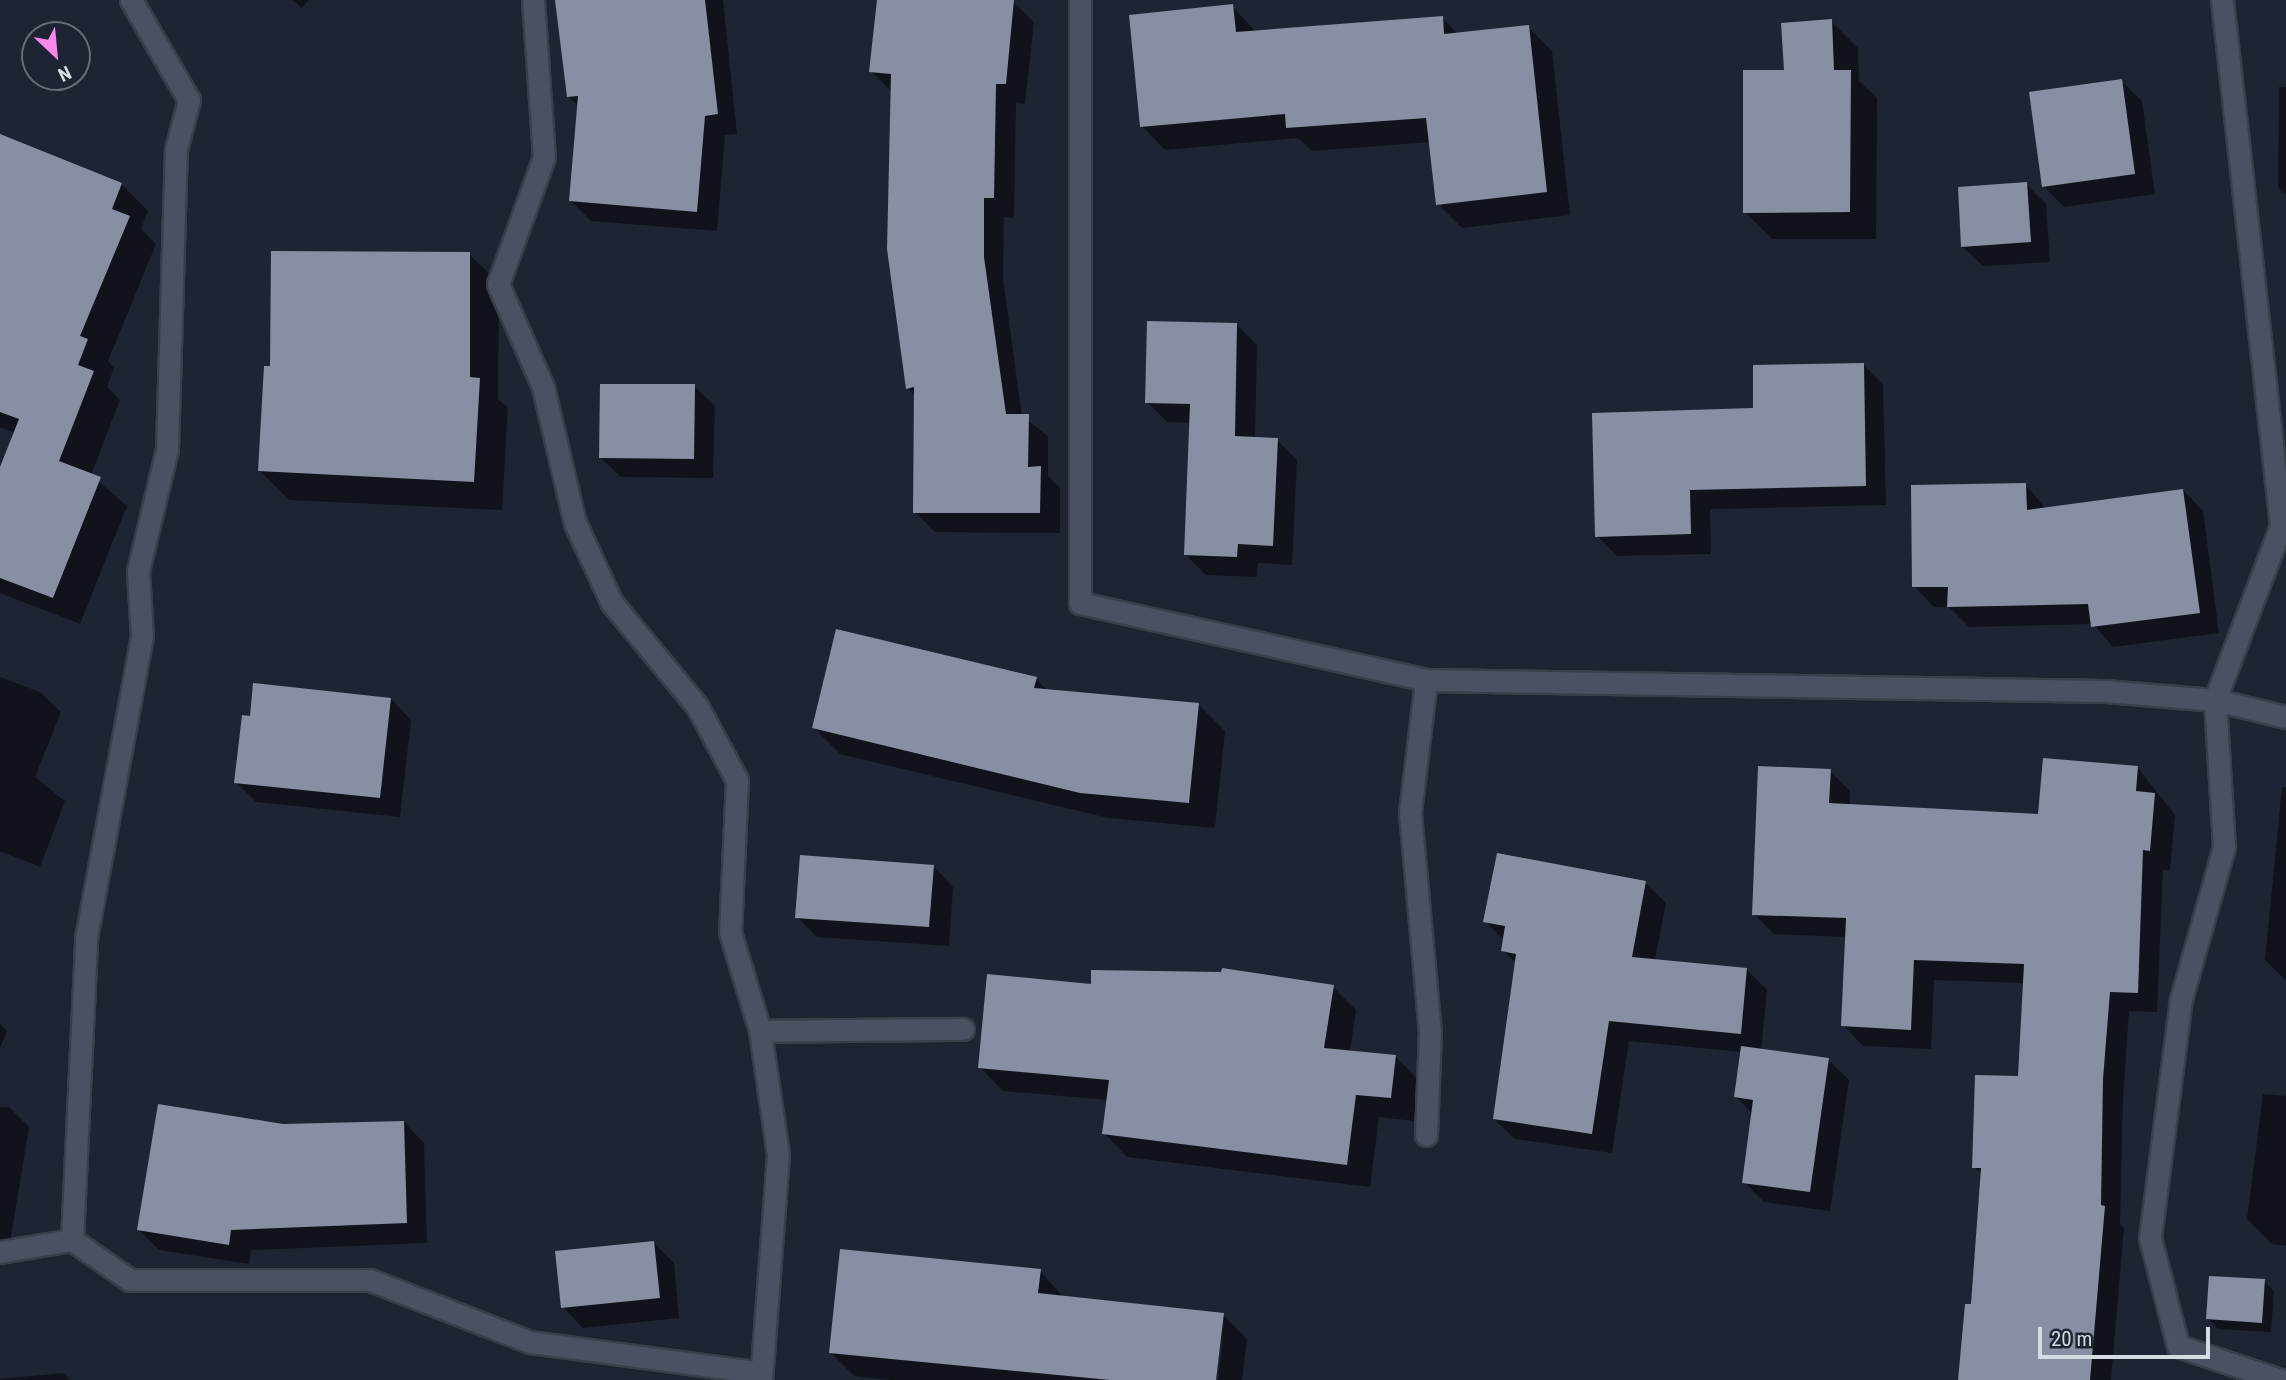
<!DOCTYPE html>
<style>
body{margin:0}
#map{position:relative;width:2286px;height:1380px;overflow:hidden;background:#1e2433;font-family:"Roboto Condensed",sans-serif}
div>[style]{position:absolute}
.shadow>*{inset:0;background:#0007}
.building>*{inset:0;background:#888fa2}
.roads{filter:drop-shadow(2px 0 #393e4a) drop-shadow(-2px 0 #393e4a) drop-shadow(0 2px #393e4a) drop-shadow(0 -2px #393e4a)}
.street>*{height:21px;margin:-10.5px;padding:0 10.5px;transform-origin:10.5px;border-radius:10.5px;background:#4b5163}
span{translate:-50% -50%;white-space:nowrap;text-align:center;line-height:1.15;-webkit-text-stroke:7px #1e2433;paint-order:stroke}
.north{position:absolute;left:21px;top:21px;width:70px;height:70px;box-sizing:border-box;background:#1e2433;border:2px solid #686d7a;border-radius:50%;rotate:154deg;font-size:19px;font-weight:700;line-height:28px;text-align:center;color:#d6dae4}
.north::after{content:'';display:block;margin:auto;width:24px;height:32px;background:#f888eb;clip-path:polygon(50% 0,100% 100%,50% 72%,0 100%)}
.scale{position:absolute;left:2038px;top:1327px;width:172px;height:32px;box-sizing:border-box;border:4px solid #d6dae4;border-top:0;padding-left:9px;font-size:21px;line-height:24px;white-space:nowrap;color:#d6dae4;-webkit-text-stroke:5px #1e2433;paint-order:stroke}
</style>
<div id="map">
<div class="shadow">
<div style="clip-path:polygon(292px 0,309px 0,302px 8px)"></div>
<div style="clip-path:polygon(557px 0,723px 0,737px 134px,725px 135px,717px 231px,591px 221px,571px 201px,579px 107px,569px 97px)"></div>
<div style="clip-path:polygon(878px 0,1013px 2px,1034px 22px,1025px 104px,1016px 103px,1014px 218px,1004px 217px,1003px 278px,1022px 416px,1048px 436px,1048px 476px,1060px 488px,1060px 533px,935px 532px,915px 512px,916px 396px,908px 388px,892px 92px,871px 71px)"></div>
<div style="clip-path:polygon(1232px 6px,1256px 32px,1442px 18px,1458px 34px,1528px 27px,1552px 51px,1570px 215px,1462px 228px,1438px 204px,1431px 142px,1312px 151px,1298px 138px,1165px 150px,1142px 126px)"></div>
<div style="clip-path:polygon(1831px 21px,1858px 48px,1859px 81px,1877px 98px,1876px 239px,1772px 239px,1745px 212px,1786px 72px)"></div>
<div style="clip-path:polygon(2121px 81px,2142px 101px,2155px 194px,2064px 207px,2043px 186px)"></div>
<div style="clip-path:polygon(2279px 87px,2286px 87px,2286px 195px,2278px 187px)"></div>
<div style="clip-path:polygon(0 136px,121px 184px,148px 211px,141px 229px,156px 244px,108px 361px,114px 368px,107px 387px,120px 400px,91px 475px,127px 506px,80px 624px,0 593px,0 472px,16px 433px,0 427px)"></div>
<div style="clip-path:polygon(2026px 184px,2046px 204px,2050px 262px,1983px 266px,1962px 246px)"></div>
<div style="clip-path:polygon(469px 254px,499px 283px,498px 399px,508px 408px,502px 510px,289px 500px,260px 471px,272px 368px)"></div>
<div style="clip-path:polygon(1237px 325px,1257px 345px,1255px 439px,1277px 440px,1297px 460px,1292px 565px,1258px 563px,1257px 577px,1206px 575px,1186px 555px,1191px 423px,1167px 422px,1147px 402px)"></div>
<div style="clip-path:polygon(1863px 364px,1883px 385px,1886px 505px,1710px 509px,1711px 554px,1617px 556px,1597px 536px)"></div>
<div style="clip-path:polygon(694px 386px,715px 406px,713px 478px,621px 477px,600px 457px)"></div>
<div style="clip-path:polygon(2026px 485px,2046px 509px,2183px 490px,2203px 511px,2219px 633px,2113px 647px,2093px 624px,1969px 627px,1949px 607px,1934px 607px,1914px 586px)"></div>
<div style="clip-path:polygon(0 677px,40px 692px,61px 712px,35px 777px,65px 801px,40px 867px,0 851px)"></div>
<div style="clip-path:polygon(1036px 679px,1048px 691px,1199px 705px,1225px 731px,1215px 828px,1108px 818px,840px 754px,814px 728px)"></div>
<div style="clip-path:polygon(391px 699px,411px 720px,400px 817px,256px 802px,236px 782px,252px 718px)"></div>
<div style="clip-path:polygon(2137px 767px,2175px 815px,2170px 870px,2163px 870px,2157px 1012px,2129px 1011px,2123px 1100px,2120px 1224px,2124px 1228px,2111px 1380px,1960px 1380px,1973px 1306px,1983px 1176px,1974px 1167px,2020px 1078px,2024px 983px,1934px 980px,1931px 1049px,1863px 1046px,1843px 1025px,1847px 937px,1774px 934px,1754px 914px,1830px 771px,1850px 791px,1850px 805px,2040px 816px)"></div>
<div style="clip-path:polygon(2282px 787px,2286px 787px,2286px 981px,2265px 960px)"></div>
<div style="clip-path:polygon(933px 866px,953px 887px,949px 946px,817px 937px,797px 917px)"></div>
<div style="clip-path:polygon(1645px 883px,1666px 903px,1655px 960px,1746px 969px,1767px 990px,1761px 1051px,1828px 1060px,1849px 1080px,1830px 1211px,1764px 1202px,1744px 1182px,1753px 1114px,1736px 1097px,1742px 1052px,1629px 1041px,1612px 1153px,1515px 1139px,1494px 1119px,1517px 964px,1503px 950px,1504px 940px,1485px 921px)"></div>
<div style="clip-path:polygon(1092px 986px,1333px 987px,1356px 1010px,1350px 1052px,1395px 1056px,1418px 1080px,1414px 1121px,1379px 1117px,1370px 1187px,1127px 1157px,1104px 1133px,1108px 1100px,1003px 1091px,980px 1067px)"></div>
<div style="clip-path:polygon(0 1024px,7px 1031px,0 1048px)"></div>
<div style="clip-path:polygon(2263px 1094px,2286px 1096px,2286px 1246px,2272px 1244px,2247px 1219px)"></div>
<div style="clip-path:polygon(0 1107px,9px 1107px,29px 1127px,9px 1248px,0 1247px)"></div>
<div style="clip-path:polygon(404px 1122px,424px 1143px,427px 1243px,251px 1250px,249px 1264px,159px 1250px,139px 1230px,282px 1126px)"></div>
<div style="clip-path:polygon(654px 1243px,674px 1263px,679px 1318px,583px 1328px,563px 1307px)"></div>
<div style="clip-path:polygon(1040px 1271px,1063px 1297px,1223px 1315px,1247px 1339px,1242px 1380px,1218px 1380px,1223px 1333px,1214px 1380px,891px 1380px,854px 1376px,831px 1353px)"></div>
<div style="clip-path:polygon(2264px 1281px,2274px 1291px,2271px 1332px,2218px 1329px,2208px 1319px)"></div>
<div style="clip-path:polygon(63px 1373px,70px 1380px,0 1380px,0 1379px)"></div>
</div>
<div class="building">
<div style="clip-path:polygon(555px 0,705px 0,718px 114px,705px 116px,697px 212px,569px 201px,578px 96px,567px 97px)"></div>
<div style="clip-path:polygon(877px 0,1014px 0,1006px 84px,996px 84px,994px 198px,984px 198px,984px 257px,1006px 414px,1029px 414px,1028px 467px,1041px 466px,1040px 513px,913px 513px,914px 387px,906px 389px,887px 249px,891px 74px,869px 72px)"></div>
<div style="clip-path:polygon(1233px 4px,1236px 32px,1443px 16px,1444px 34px,1529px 25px,1547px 192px,1436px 205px,1426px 118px,1286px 128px,1285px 114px,1140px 127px,1129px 15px)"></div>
<div style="clip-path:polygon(1832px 19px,1834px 70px,1851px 70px,1850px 212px,1743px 213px,1743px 70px,1784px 70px,1781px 23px)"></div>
<div style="clip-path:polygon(2122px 79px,2135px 174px,2042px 187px,2029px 92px)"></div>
<div style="clip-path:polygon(0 134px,122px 183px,112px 209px,130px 216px,80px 336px,88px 339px,78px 365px,94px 371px,59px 461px,101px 477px,53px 598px,0 578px,0 467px,19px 419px,0 412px)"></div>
<div style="clip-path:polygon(2027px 182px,2031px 242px,1961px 247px,1958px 187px)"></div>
<div style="clip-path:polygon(271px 251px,470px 252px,470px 377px,480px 378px,474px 482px,258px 471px,264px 366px,270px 366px)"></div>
<div style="clip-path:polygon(1147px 321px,1237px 323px,1235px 436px,1278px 438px,1273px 546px,1238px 544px,1237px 557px,1184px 555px,1190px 404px,1145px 403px)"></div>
<div style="clip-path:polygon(1864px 363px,1866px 486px,1690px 490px,1691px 534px,1595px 537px,1592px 413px,1753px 408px,1753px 365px)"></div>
<div style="clip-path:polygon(600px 384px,695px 384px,694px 459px,599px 458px)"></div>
<div style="clip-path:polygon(2026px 483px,2027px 510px,2183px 489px,2200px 613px,2091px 627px,2088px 604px,1947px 607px,1948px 587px,1912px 587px,1911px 485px)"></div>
<div style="clip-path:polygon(836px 629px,1037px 677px,1034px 688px,1199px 703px,1189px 803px,1080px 793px,812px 728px)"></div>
<div style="clip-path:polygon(253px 683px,391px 698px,380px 798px,234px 783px,242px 715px,250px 716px)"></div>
<div style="clip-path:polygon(2043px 758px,2138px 766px,2136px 791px,2155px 793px,2150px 851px,2143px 850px,2138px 993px,2110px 992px,2103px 1079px,2101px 1205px,2105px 1206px,2090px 1380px,1958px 1380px,1965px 1304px,1971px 1304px,1981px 1168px,1972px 1168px,1975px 1075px,2018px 1076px,2024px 964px,1914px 960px,1911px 1030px,1841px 1026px,1846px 918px,1752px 915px,1758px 766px,1831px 769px,1829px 803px,2038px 814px)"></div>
<div style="clip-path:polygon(1497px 853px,1646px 881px,1632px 957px,1747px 968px,1741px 1034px,1609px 1021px,1592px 1134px,1493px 1119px,1516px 954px,1501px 951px,1505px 926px,1483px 922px)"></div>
<div style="clip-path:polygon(800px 855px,934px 865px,929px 927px,795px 918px)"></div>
<div style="clip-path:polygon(1222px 968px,1334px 985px,1324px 1048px,1396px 1055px,1391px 1098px,1356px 1095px,1347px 1165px,1102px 1134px,1109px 1080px,978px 1068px,987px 974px,1091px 984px,1091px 970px,1221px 972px)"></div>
<div style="clip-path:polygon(1741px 1046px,1829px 1058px,1810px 1192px,1742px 1183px,1753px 1100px,1734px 1097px)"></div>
<div style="clip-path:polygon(158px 1104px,283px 1124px,404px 1121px,407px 1223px,231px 1230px,229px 1245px,137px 1230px)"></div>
<div style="clip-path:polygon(654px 1241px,660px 1298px,561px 1308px,555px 1251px)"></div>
<div style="clip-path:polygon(840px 1249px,1041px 1269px,1038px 1293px,1224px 1313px,1216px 1380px,1110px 1380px,829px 1353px)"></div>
<div style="clip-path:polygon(2209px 1276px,2265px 1279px,2262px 1323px,2206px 1319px)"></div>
</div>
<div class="roads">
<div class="street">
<div style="left:533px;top:0;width:157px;rotate:86deg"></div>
<div style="left:544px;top:157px;width:135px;rotate:109.9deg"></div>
<div style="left:498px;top:284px;width:112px;rotate:66.4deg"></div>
<div style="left:543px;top:387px;width:140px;rotate:76.8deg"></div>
<div style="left:575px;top:523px;width:88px;rotate:65.2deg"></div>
<div style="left:612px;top:603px;width:134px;rotate:50.5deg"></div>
<div style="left:697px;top:706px;width:84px;rotate:61.6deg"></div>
<div style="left:737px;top:780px;width:152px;rotate:92.6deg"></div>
<div style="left:730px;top:932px;width:103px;rotate:73.1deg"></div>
<div style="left:760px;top:1031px;width:125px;rotate:81.7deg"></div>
<div style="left:778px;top:1155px;width:226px;rotate:94.3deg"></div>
<div style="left:1080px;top:0;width:603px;rotate:90deg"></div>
<div style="left:1080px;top:603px;width:354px;rotate:12.5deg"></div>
<div style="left:1426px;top:680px;width:679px;rotate:0.93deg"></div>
<div style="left:2105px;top:691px;width:110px;rotate:4.7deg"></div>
<div style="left:2215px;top:700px;width:73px;rotate:13.5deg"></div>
<div style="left:2222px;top:0;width:529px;rotate:83.6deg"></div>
<div style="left:2281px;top:526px;width:186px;rotate:110.8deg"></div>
<div style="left:2215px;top:700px;width:147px;rotate:86.5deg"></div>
<div style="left:2224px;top:847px;width:158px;rotate:105.8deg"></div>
<div style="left:2181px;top:999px;width:241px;rotate:97.4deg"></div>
<div style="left:2150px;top:1238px;width:112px;rotate:75.5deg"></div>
<div style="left:2178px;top:1346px;width:108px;rotate:18.4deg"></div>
<div style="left:1426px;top:680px;width:134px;rotate:96.9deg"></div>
<div style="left:1410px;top:813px;width:219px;rotate:84.8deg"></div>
<div style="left:1430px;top:1031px;width:104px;rotate:92.2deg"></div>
<div style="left:760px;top:1031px;width:203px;rotate:-0.6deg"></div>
<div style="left:72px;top:1240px;width:302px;rotate:-87.3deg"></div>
<div style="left:86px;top:938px;width:306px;rotate:-79.5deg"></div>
<div style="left:142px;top:637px;width:66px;rotate:-93.5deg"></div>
<div style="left:138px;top:571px;width:125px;rotate:-76.6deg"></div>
<div style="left:167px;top:449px;width:300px;rotate:-88.3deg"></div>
<div style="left:176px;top:149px;width:51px;rotate:-75.1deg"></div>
<div style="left:189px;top:100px;width:116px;rotate:-120.1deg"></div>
<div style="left:0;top:1252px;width:73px;rotate:-9.5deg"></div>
<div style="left:72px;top:1240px;width:70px;rotate:34.6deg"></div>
<div style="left:130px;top:1280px;width:240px"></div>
<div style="left:370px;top:1280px;width:172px;rotate:21.2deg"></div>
<div style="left:530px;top:1342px;width:233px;rotate:7.6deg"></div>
</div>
</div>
<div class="north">N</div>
<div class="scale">20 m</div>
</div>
